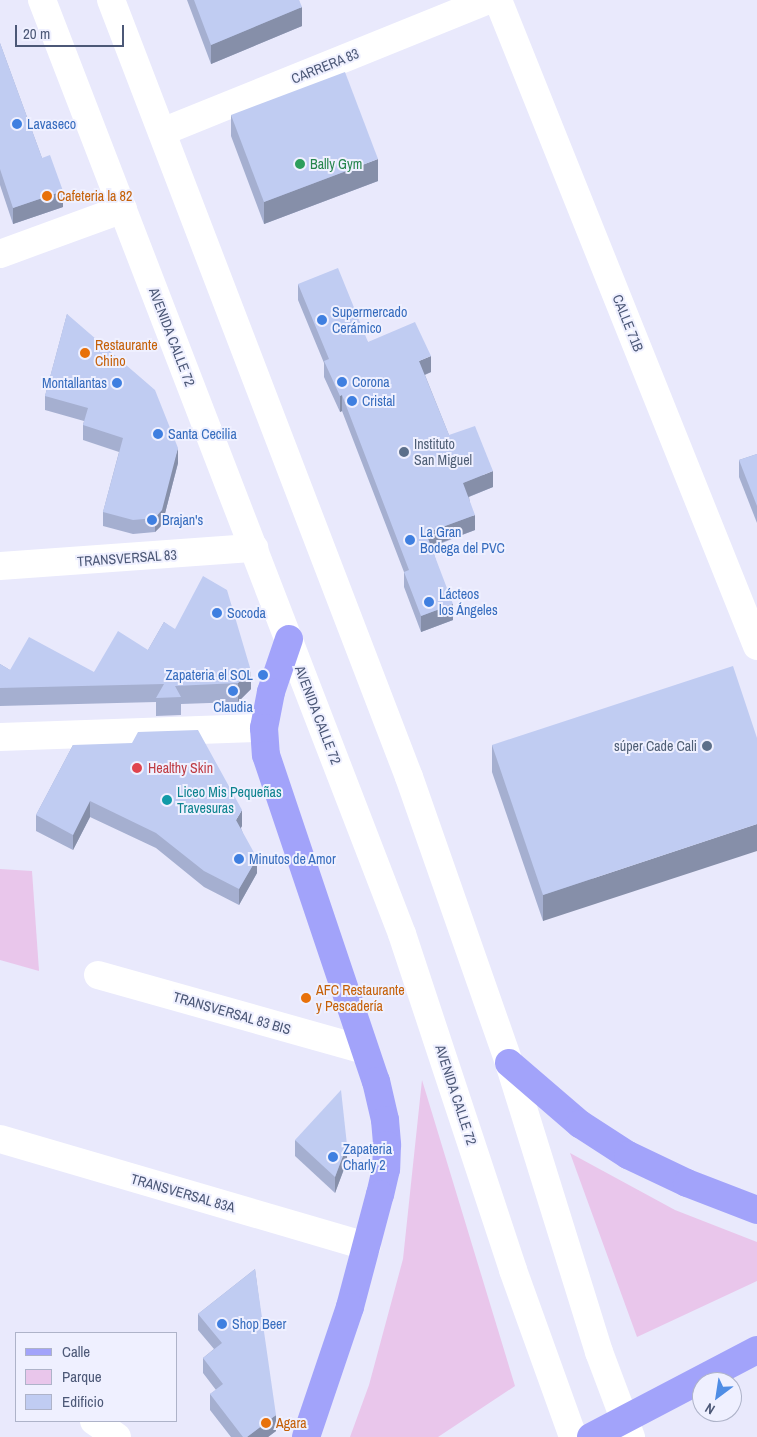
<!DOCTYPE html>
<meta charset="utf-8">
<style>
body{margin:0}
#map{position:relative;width:757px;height:1437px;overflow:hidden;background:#e9e9fc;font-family:"Archivo Narrow",sans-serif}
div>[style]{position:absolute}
.green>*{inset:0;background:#e9c6eb}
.minor>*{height:28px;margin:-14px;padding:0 14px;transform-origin:14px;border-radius:14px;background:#fff}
.secondary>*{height:28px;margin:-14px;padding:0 14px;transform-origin:14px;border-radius:14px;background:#fff}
.primary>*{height:28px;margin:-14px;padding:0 14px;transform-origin:14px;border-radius:14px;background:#a2a3fa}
.wall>*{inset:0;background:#a5afd0}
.shaded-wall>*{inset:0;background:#868fa9}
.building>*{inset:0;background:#c0ccf2}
.dots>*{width:14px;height:14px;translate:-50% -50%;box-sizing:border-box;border:2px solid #eff0ff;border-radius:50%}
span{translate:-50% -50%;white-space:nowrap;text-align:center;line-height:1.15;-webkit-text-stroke:4px #eff0ff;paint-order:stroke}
.street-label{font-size:14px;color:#4c5877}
.shop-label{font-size:14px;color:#366cbe}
.left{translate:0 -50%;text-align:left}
.right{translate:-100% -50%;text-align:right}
.leisure-label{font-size:14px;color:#27864d}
.food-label{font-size:14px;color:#c56008}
.service-label{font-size:14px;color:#4e5e75}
.health-label{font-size:14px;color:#be3a42}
.culture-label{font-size:14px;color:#0d838f}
.legend{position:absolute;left:15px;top:1332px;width:162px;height:90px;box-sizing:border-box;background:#eff0ff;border:1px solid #aeb3c9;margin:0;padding:6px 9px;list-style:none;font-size:15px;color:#4c5877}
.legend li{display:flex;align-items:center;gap:10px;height:25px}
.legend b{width:25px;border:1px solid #aeb3c9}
.north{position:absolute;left:692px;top:1372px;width:50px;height:50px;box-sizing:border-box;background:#eff0ff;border:1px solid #aeb3c9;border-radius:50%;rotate:211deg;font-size:14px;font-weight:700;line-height:20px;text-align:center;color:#4c5877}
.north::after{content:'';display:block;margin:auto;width:18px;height:22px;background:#4f8de5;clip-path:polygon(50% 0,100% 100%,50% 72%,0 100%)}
.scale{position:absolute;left:15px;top:25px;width:109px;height:22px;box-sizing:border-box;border:2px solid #4c5877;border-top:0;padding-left:6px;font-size:15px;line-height:18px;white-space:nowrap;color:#4c5877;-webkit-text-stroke:4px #eff0ff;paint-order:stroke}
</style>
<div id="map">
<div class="green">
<div style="clip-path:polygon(0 869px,32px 871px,39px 971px,0 960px)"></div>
<div style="clip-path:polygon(422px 1080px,515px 1386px,438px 1437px,350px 1437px,369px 1385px,403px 1259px)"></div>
<div style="clip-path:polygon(570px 1153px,675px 1210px,757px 1242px,757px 1281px,637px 1337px)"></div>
</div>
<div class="minor">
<div style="left:498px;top:0;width:696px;rotate:68.15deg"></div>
<div style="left:162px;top:132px;width:352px;rotate:-22deg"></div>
<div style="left:0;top:254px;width:131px;rotate:-20.1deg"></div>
<div style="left:0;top:566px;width:255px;rotate:-4.1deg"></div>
<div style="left:0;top:737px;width:264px;rotate:-2deg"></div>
<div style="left:98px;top:975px;width:277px;rotate:15.7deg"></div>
<div style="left:0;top:1139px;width:382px;rotate:16.3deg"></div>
<div style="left:94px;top:1421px;width:28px;rotate:35deg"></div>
</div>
<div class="secondary">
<div style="left:42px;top:0;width:1001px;rotate:68.92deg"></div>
<div style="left:402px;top:934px;width:354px;rotate:71.7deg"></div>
<div style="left:513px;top:1270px;width:177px;rotate:70.2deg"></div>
<div style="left:111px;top:0;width:832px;rotate:69.02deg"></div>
<div style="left:409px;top:777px;width:303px;rotate:70.7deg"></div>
<div style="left:509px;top:1063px;width:303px;rotate:72.7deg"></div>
<div style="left:599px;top:1352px;width:91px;rotate:69.4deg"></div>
</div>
<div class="primary">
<div style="left:289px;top:639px;width:56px;rotate:108.8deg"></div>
<div style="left:271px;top:692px;width:37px;rotate:101deg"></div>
<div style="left:264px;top:728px;width:27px;rotate:86deg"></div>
<div style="left:266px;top:755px;width:344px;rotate:71.4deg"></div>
<div style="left:376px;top:1081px;width:40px;rotate:77deg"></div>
<div style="left:385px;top:1120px;width:25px;rotate:85deg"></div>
<div style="left:387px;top:1145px;width:24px;rotate:92deg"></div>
<div style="left:386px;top:1169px;width:26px;rotate:103deg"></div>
<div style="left:380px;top:1194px;width:117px;rotate:104.9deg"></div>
<div style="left:350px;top:1307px;width:137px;rotate:108.7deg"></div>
<div style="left:509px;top:1063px;width:94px;rotate:40.7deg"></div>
<div style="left:580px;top:1124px;width:57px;rotate:32.9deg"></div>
<div style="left:628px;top:1155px;width:65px;rotate:25.4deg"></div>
<div style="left:687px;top:1183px;width:75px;rotate:21.1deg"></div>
<div style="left:591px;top:1437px;width:187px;rotate:-27.7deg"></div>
</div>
<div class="wall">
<div style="clip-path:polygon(187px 0,299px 0,302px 26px,211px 64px)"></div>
<div style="clip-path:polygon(0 43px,42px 158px,63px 207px,13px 224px,0 185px)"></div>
<div style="clip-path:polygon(231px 115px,378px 181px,264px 224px,231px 136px)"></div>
<div style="clip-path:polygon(298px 284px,368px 342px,431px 372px,425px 375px,449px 435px,493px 487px,469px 497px,475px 530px,432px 547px,453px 620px,421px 632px,404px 587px,404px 572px,342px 411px,340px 412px,324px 377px,324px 363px,298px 300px)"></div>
<div style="clip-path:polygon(67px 314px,178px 463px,162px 525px,155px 532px,133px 534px,103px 526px,103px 512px,119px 452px,83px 440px,83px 425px,84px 421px,45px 410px,45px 396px)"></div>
<div style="clip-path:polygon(757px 454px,757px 523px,739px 477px,739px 460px)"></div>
<div style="clip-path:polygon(164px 622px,251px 689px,238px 702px,181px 704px,181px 715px,156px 716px,156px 702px,0 706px,0 664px,10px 670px,94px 672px,148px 650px)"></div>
<div style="clip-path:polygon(757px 738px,543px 921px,492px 772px,492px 745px)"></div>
<div style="clip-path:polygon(73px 745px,242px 826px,241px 828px,257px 873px,239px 905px,204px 887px,156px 848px,90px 817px,73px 850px,36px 831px,36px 815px)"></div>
<div style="clip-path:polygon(295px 1140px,347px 1161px,335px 1193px,295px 1156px)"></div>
<div style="clip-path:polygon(255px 1269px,276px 1431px,268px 1437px,231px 1437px,210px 1410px,210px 1394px,216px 1390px,203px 1373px,203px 1358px,214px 1349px,198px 1330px,198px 1314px)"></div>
</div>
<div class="shaded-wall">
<div style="clip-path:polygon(302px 7px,302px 26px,211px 64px,211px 45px)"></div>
<div style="clip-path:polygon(378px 159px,378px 181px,264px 224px,264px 202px)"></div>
<div style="clip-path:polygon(63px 191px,63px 207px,13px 224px,13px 208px)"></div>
<div style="clip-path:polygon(431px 356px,431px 372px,419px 377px,419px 361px)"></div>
<div style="clip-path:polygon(342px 395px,342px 411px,340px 412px,340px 396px)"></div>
<div style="clip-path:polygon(178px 448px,178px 463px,162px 525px,155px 532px,155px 518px)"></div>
<div style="clip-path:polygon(493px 471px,493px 487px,463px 499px,463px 483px)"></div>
<div style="clip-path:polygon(475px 515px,475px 530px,426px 548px,426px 533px)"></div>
<div style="clip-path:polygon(453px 604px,453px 620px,421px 632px,421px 616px)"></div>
<div style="clip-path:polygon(251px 671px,251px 689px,238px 702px,238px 683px)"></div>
<div style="clip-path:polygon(90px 801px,90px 817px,73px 850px,73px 835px)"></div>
<div style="clip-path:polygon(242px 810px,242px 826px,236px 835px,236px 820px)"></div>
<div style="clip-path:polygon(757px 824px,757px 851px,543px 921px,543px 895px)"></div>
<div style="clip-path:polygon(257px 858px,257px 873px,239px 905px,239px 889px)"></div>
<div style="clip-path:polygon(347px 1145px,347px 1161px,335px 1193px,335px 1177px)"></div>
<div style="clip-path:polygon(276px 1415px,276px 1431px,268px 1437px,247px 1437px)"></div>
</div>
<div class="building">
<div style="clip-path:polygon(194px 0,299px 0,302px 7px,211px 45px)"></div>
<div style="clip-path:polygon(0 43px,42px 158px,50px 155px,63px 191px,13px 208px,0 169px)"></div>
<div style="clip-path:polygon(345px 72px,378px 159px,264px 202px,231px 115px)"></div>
<div style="clip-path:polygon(338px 268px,368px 342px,415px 322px,431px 356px,419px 361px,449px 435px,475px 426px,493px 471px,463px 483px,475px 515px,426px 533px,453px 604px,421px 616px,404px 572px,409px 570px,342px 395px,340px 396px,324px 361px,329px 359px,298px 284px)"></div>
<div style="clip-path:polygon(67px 314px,155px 390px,178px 448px,162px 510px,155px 518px,133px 520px,103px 512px,123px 438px,83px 425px,88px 408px,45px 396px)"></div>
<div style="clip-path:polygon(757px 454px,757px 506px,739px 460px)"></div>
<div style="clip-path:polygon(203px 576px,227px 590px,251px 671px,238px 683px,175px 686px,181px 697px,156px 698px,164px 684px,0 688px,0 664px,10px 670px,29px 637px,94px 672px,118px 631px,148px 650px,164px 622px,175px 629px)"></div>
<div style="clip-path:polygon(733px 666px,757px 738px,757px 824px,543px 895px,492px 745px)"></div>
<div style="clip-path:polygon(198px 730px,242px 810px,236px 820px,257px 858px,239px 889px,204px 871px,156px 833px,90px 801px,73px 835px,36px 815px,73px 745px,132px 743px,138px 732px)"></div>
<div style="clip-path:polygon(341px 1090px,347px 1145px,335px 1177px,295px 1140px)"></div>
<div style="clip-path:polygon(255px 1269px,276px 1415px,247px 1437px,243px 1437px,210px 1394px,223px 1384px,203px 1358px,222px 1343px,198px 1314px)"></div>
</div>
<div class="dots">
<div style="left:17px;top:124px;background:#3f7fe0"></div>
<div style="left:300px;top:164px;background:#2e9e5b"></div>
<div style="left:47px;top:196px;background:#e8710a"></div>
<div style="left:322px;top:320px;background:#3f7fe0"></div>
<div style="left:85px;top:353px;background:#e8710a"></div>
<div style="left:342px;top:382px;background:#3f7fe0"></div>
<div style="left:117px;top:383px;background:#3f7fe0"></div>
<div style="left:352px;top:401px;background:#3f7fe0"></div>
<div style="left:158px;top:434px;background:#3f7fe0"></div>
<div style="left:404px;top:452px;background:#5c6f8a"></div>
<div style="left:152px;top:520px;background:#3f7fe0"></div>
<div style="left:410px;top:540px;background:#3f7fe0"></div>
<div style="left:429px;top:602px;background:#3f7fe0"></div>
<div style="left:217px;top:613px;background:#3f7fe0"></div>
<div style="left:263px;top:675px;background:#3f7fe0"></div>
<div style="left:233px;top:691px;background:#3f7fe0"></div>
<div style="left:707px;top:746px;background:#5c6f8a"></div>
<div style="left:137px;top:768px;background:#e0444e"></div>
<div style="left:167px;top:800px;background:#0f9aa8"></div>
<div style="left:239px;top:859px;background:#3f7fe0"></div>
<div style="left:306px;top:998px;background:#e8710a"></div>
<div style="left:333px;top:1157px;background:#3f7fe0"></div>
<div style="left:222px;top:1324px;background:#3f7fe0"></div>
<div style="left:266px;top:1423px;background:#e8710a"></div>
</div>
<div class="street-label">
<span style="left:325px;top:66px;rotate:-22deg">CARRERA 83</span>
<span style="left:628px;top:323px;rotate:68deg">CALLE 71B</span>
<span style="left:172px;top:337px;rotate:69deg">AVENIDA CALLE 72</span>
<span style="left:127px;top:558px;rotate:-4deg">TRANSVERSAL 83</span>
<span style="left:318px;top:715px;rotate:69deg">AVENIDA CALLE 72</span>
<span style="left:232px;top:1013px;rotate:16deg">TRANSVERSAL 83 BIS</span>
<span style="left:456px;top:1095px;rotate:72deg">AVENIDA CALLE 72</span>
<span style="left:183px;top:1193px;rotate:16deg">TRANSVERSAL 83A</span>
</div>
<div class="shop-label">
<span class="left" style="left:27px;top:124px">Lavaseco</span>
<span class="left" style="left:332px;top:320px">Supermercado<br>Cerámico</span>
<span class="left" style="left:352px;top:382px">Corona</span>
<span class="right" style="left:107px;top:383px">Montallantas</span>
<span class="left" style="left:362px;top:401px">Cristal</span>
<span class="left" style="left:168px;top:434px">Santa Cecilia</span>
<span class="left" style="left:162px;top:520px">Brajan's</span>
<span class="left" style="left:420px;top:540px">La Gran<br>Bodega del PVC</span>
<span class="left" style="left:439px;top:602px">Lácteos<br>los Ángeles</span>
<span class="left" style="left:227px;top:613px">Socoda</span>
<span class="right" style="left:253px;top:675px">Zapateria el SOL</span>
<span style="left:233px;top:707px">Claudia</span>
<span class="left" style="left:249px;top:859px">Minutos de Amor</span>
<span class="left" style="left:343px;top:1157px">Zapateria<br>Charly 2</span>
<span class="left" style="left:232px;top:1324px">Shop Beer</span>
</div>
<div class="leisure-label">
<span class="left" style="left:310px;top:164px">Bally Gym</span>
</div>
<div class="food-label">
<span class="left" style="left:57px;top:196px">Cafeteria la 82</span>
<span class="left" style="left:95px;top:353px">Restaurante<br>Chino</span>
<span class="left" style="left:316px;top:998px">AFC Restaurante<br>y Pescadería</span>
<span class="left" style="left:276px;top:1423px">Agara</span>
</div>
<div class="service-label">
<span class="left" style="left:414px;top:452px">Instituto<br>San Miguel</span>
<span class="right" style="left:697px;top:746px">súper Cade Cali</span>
</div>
<div class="health-label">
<span class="left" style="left:148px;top:768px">Healthy Skin</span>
</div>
<div class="culture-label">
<span class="left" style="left:177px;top:800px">Liceo Mis Pequeñas<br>Travesuras</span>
</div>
<ul class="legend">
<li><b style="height:6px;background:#a2a3fa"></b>Calle</li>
<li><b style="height:14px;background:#e9c6eb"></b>Parque</li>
<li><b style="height:14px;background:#c0ccf2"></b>Edificio</li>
</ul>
<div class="north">N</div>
<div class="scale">20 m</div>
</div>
